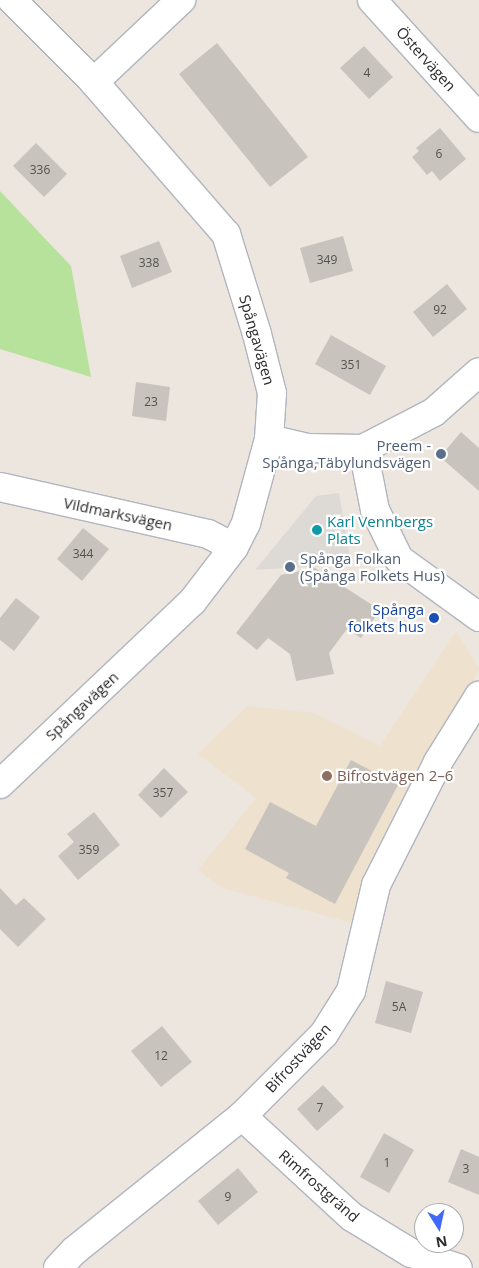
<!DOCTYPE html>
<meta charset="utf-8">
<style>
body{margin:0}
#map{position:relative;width:479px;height:1268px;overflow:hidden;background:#ede6de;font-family:"Open Sans",sans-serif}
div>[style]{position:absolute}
.education>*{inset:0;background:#eee2ce}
.green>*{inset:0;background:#b6e29b}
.plaza>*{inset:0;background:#ddd9d5}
.building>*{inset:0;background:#c8c3bd}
.roads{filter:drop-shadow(1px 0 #b1b5bf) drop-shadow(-1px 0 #b1b5bf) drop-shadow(0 1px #b1b5bf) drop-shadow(0 -1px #b1b5bf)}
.minor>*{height:28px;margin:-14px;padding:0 14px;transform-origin:14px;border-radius:14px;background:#fff}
.tertiary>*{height:28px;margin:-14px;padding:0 14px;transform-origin:14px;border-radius:14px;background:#fff}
.dots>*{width:14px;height:14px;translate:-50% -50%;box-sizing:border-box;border:2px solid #fff;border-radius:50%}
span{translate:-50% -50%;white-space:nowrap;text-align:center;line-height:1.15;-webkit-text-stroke:4.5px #fff;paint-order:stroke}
.number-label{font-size:12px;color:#525150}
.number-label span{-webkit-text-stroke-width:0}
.street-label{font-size:15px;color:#2b2b2b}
.service-label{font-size:15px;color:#4e5e75}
.right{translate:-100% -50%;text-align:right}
.left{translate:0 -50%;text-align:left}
.culture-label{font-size:15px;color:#0d838f}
.transit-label{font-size:15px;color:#164399}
.education-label{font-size:15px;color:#785e54}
.north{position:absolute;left:414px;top:1203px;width:50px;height:50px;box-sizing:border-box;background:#fff;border:1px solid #aaa;border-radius:50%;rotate:170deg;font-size:14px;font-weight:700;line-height:20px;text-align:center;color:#2b2b2b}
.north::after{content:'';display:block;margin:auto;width:18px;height:22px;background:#4069f7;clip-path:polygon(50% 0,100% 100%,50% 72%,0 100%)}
</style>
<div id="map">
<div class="education">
<div style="clip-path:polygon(456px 631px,479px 669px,353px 923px,222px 888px,198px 870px,256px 798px,198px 754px,247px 706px,314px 713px,380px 746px)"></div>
</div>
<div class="green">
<div style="clip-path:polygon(0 191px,71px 266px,91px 377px,0 349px)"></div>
</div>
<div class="plaza">
<div style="clip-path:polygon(339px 493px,351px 564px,255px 570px,316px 496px)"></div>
</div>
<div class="building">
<div style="clip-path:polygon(217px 43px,308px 157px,270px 187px,179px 74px)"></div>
<div style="clip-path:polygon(364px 46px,393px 77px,369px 99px,340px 68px)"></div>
<div style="clip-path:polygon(440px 128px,466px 159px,440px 181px,432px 171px,427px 175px,412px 157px,419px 151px,416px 148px)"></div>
<div style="clip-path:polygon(36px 143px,67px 174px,44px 197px,13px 166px)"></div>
<div style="clip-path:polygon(343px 236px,353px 271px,310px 283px,300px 248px)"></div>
<div style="clip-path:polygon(159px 241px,172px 272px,132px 288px,120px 256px)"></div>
<div style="clip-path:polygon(447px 284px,467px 309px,433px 337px,413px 312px)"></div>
<div style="clip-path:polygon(331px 335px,386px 366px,370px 395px,315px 364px)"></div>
<div style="clip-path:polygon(136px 382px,170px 387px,166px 421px,132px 416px)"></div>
<div style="clip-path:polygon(461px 432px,479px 448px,479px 491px,440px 457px)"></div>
<div style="clip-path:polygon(83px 528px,109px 549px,82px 581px,57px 559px)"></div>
<div style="clip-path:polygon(315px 568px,380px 610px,361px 638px,347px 629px,329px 653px,334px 674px,296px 681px,290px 654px,268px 638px,257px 650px,236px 633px,281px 575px)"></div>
<div style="clip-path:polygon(16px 598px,40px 617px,14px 651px,0 640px,0 618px)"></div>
<div style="clip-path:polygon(351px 760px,398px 785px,335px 904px,286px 878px,289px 873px,245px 849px,270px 802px,316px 826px)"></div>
<div style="clip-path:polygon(164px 768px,188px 792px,161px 818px,138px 795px)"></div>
<div style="clip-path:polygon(94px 812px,120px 845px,78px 880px,58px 856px,74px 842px,67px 834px)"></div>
<div style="clip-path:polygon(0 888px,16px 905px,24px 898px,46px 919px,18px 947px,0 929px)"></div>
<div style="clip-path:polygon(386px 981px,423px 992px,411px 1033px,375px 1023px)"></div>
<div style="clip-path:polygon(162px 1026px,192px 1062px,161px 1087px,131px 1051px)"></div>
<div style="clip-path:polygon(323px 1085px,344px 1107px,317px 1131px,297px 1109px)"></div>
<div style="clip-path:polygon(384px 1133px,414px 1150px,389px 1193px,360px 1177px)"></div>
<div style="clip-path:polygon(461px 1149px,479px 1157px,479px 1195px,448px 1182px)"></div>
<div style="clip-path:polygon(238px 1168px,258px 1192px,218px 1225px,198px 1201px)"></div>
</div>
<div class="roads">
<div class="minor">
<div style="left:372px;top:0;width:159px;rotate:47.8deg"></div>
<div style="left:94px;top:82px;width:120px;rotate:-43.3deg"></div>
<div style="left:269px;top:439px;width:39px;rotate:13deg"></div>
<div style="left:307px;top:448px;width:56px;rotate:1deg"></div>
<div style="left:363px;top:449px;width:80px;rotate:-27.5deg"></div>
<div style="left:434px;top:412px;width:60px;rotate:-41.6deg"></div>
<div style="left:363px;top:449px;width:62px;rotate:78.9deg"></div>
<div style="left:375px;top:510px;width:55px;rotate:63.9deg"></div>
<div style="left:399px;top:559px;width:99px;rotate:35.9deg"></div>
<div style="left:0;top:487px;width:213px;rotate:12.7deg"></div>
<div style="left:208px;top:534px;width:29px;rotate:27deg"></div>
<div style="left:242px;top:1116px;width:149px;rotate:42.6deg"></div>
<div style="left:352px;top:1217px;width:69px;rotate:31.4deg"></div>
<div style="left:411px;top:1253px;width:49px;rotate:17.7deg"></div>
<div style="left:58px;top:1268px;width:23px;rotate:-47deg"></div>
<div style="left:74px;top:1251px;width:216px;rotate:-38.8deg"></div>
<div style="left:242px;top:1116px;width:116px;rotate:-45deg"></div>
<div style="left:324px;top:1034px;width:51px;rotate:-57.9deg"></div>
<div style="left:351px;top:991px;width:109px;rotate:-76.7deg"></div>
<div style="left:376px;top:885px;width:138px;rotate:-63.2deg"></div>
<div style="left:438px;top:762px;width:78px;rotate:-58.2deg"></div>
</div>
<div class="tertiary">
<div style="left:0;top:784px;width:265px;rotate:-43.5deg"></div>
<div style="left:192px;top:602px;width:69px;rotate:-52.6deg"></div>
<div style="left:234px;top:547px;width:27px;rotate:-63deg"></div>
<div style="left:246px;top:523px;width:87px;rotate:-74.7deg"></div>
<div style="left:269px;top:439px;width:46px;rotate:-86.3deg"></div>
<div style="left:272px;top:393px;width:61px;rotate:-104.3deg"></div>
<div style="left:257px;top:334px;width:105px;rotate:-107.2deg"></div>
<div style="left:226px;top:234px;width:201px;rotate:-131deg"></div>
<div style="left:94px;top:82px;width:116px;rotate:-135deg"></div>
</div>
</div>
<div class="dots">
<div style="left:441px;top:454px;background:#5c6f8a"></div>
<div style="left:317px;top:530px;background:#0f9aa8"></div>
<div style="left:290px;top:567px;background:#5c6f8a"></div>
<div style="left:434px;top:618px;background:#1a4fb4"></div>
<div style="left:327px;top:776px;background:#8d6e63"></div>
</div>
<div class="number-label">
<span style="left:367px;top:73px">4</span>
<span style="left:439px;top:154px">6</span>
<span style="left:40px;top:170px">336</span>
<span style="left:327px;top:260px">349</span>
<span style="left:149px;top:263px">338</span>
<span style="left:440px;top:310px">92</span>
<span style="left:351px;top:365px">351</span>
<span style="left:151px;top:402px">23</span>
<span style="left:83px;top:554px">344</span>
<span style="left:163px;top:793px">357</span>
<span style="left:89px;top:850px">359</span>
<span style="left:399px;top:1007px">5A</span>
<span style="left:161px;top:1056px">12</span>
<span style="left:320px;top:1108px">7</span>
<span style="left:387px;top:1163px">1</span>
<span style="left:466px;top:1169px">3</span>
<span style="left:228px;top:1197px">9</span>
</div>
<div class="street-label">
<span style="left:426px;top:59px;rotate:48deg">Östervägen</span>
<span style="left:257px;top:340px;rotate:74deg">Spångavägen</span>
<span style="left:118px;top:514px;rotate:12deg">Vildmarksvägen</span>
<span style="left:82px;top:706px;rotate:-43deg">Spångavägen</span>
<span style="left:298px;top:1058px;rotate:-47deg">Bifrostvägen</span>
<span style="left:319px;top:1186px;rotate:41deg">Rimfrostgränd</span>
</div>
<div class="service-label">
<span class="right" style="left:431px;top:454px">Preem -<br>Spånga,Täbylundsvägen</span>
<span class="left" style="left:300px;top:567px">Spånga Folkan<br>(Spånga Folkets Hus)</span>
</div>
<div class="culture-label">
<span class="left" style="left:327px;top:530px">Karl Vennbergs<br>Plats</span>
</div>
<div class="transit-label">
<span class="right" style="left:424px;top:618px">Spånga<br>folkets hus</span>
</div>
<div class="education-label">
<span class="left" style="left:337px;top:776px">Bifrostvägen 2–6</span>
</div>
<div class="north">N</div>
</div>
